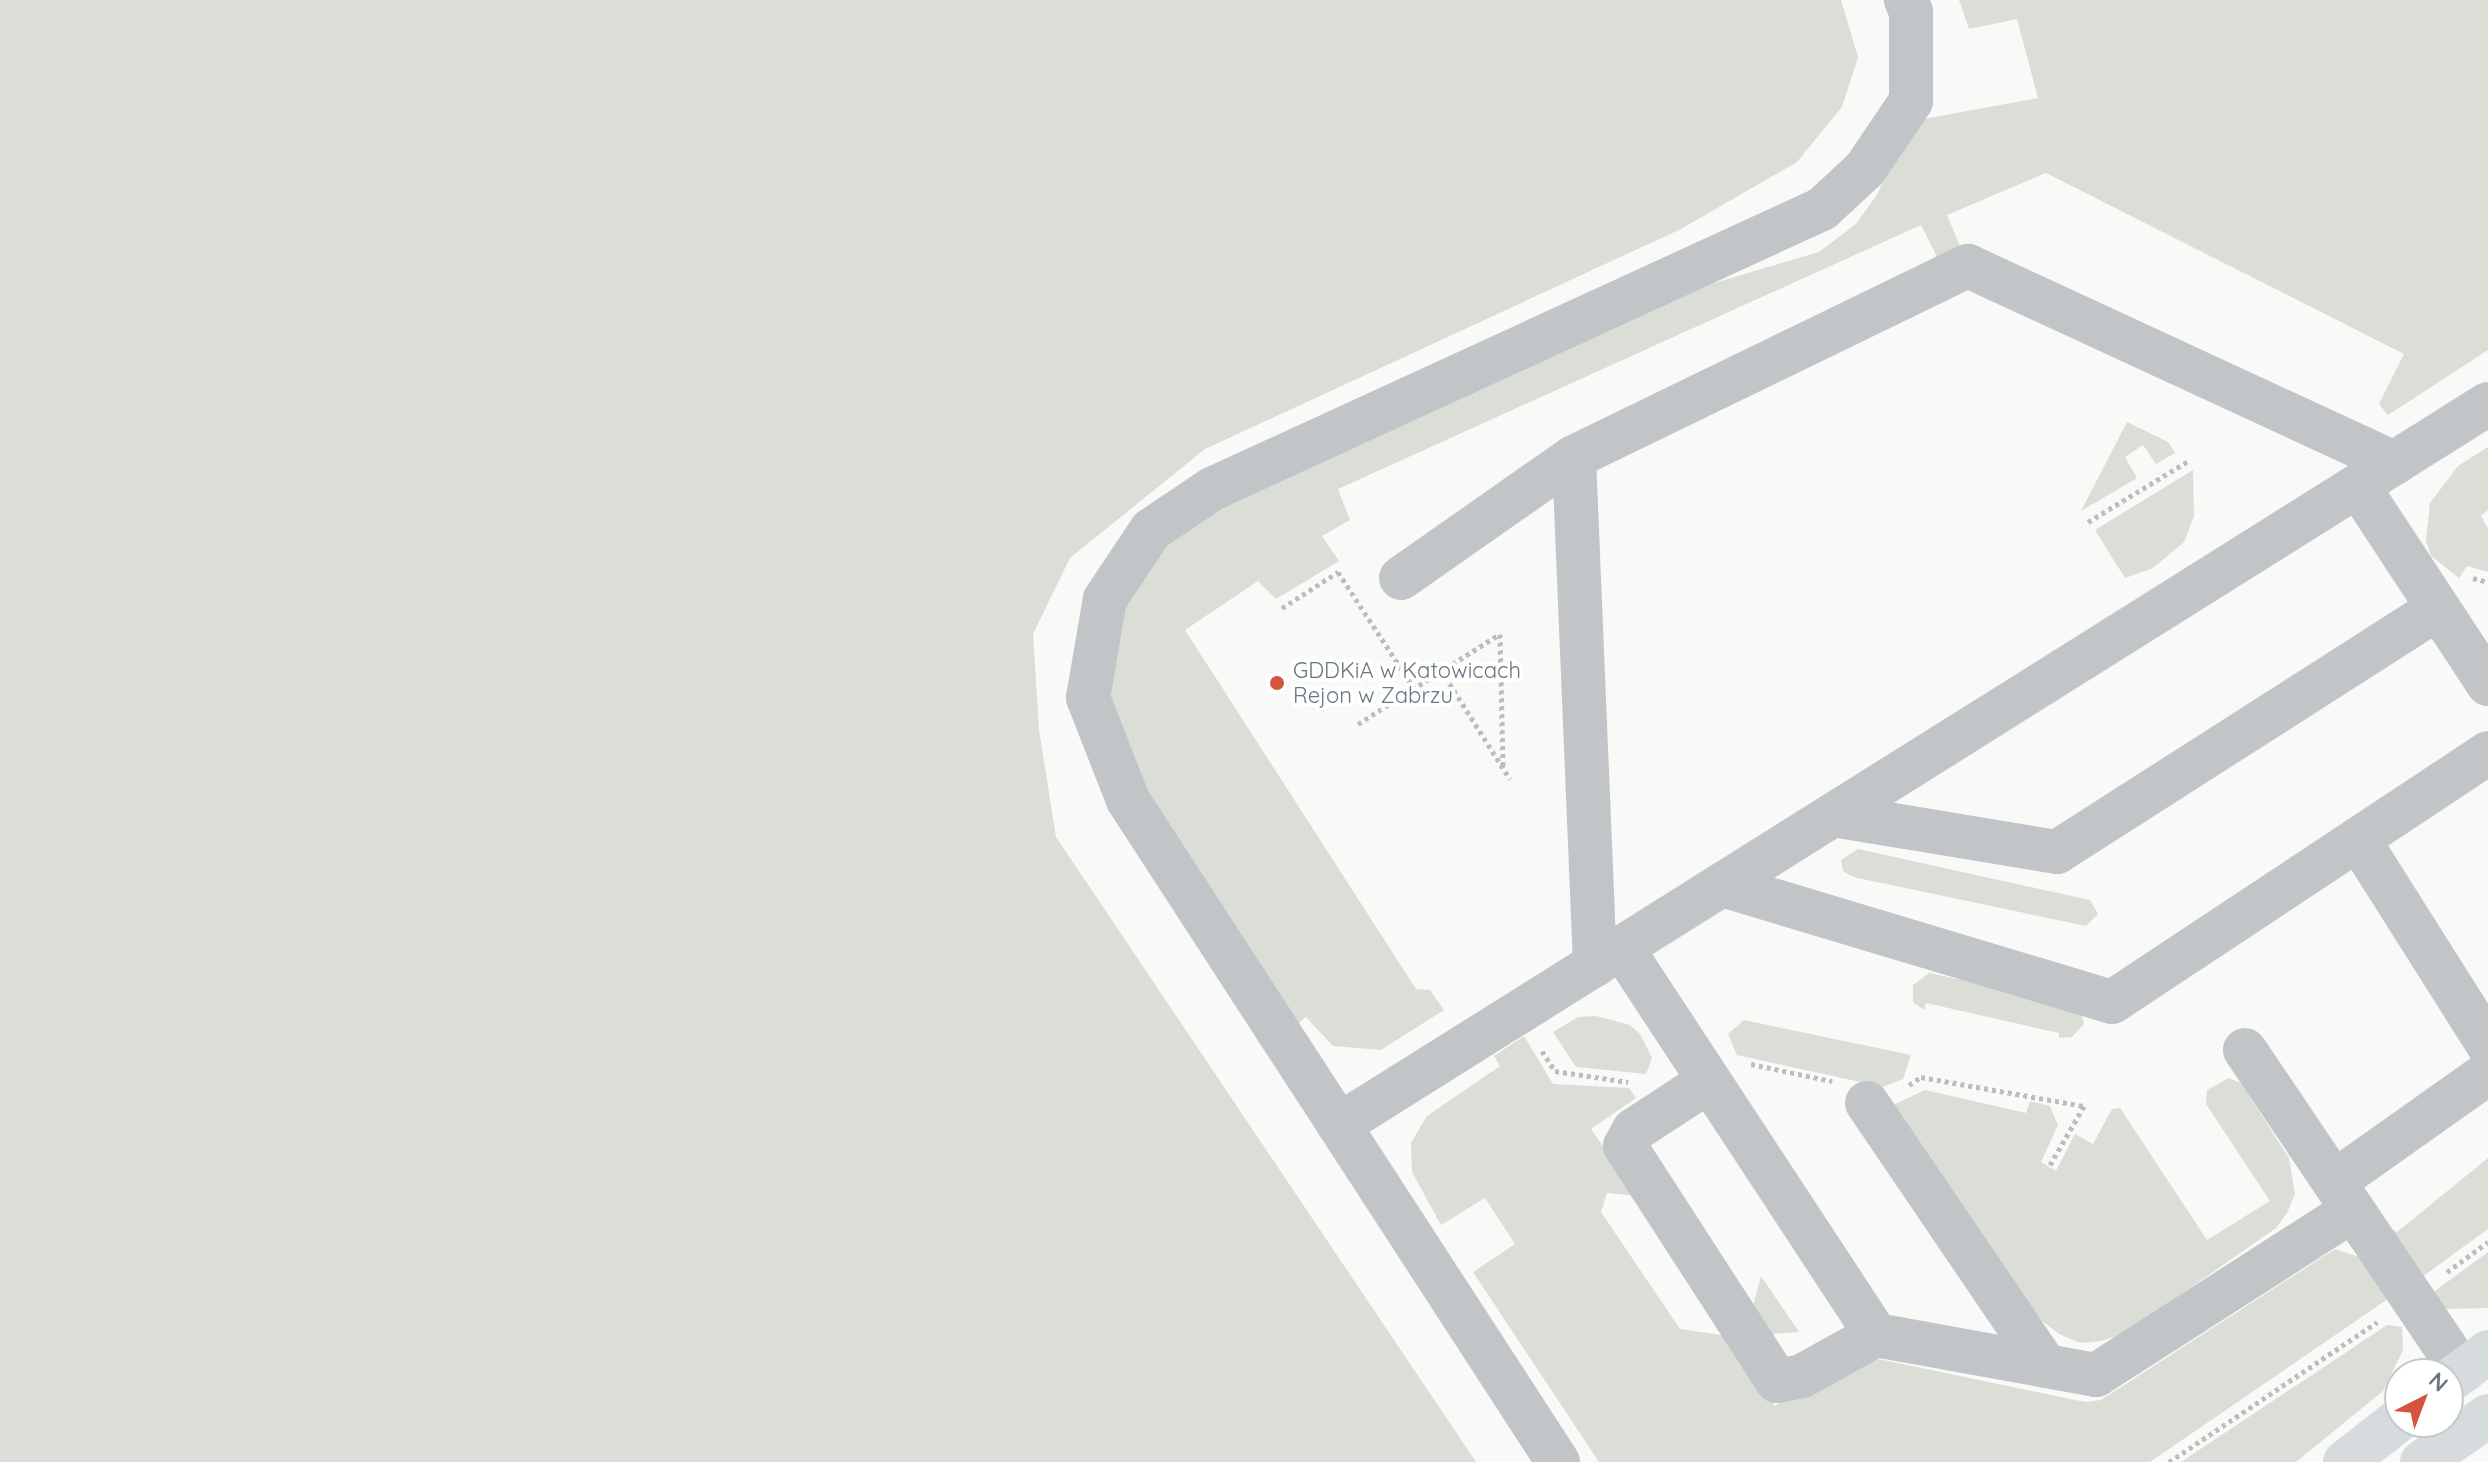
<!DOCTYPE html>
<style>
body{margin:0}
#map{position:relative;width:2488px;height:1462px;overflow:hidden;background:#f9f9f7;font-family:Quicksand,sans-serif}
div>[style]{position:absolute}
.green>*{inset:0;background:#daded7}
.path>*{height:5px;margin-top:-2.5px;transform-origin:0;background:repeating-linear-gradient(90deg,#bbbec0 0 4px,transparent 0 8px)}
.minor>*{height:44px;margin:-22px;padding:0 22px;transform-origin:22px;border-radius:22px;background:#c1c5c8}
.major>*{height:44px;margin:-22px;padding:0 22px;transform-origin:22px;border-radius:22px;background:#d6dbdd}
.dots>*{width:22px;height:22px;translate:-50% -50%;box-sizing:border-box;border:4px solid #fff;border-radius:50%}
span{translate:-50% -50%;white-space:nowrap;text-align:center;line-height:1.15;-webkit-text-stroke:8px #fff;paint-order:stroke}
.poi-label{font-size:22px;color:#66777f}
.left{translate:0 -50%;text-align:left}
.north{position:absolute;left:2384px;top:1358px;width:80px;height:80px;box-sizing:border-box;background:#fff;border:2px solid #c2c9cc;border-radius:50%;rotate:42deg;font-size:22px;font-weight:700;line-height:32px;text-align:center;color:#66777f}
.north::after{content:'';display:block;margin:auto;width:28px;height:36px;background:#d4543d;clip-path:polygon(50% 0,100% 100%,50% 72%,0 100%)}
</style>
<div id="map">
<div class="green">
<div style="clip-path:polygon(0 0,1841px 0,1858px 57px,1842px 107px,1797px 162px,1681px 229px,1205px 449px,1070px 558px,1033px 634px,1039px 730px,1056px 837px,1476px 1462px,0 1462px)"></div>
<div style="clip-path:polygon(1959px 0,2488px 0,2488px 350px,2388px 415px,2379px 404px,2404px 354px,2046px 173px,1947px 215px,1968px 266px,1947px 277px,1921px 225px,1338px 489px,1350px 520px,1322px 536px,1339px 561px,1276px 599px,1258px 581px,1185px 630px,1416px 989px,1430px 990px,1444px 1010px,1381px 1050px,1333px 1046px,1306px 1017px,1293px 1027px,1138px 789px,1108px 693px,1125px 597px,1178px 525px,1675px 285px,1714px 283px,1819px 252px,1856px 224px,1876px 196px,1913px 121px,2038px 98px,2017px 19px,1969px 29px)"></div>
<div style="clip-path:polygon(2127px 422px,2168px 442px,2175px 453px,2156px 464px,2143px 445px,2125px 457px,2137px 478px,2081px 511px)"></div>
<div style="clip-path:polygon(2488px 447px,2488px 510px,2481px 516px,2488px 529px,2488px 572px,2467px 566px,2459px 578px,2431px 556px,2426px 540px,2430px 503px,2458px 466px)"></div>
<div style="clip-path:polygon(2193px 470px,2194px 516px,2184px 542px,2153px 568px,2125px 578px,2095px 530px)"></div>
<div style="clip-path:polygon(1858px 849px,2090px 900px,2098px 914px,2086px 926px,1853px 877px,1843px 871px,1841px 860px)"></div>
<div style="clip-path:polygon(1929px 973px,2071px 1003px,2081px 1012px,2084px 1024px,2072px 1037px,2059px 1038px,2059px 1033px,1926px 1003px,1924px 1010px,1913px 1002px,1913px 985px)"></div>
<div style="clip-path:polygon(1596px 1016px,1630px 1025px,1640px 1034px,1652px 1058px,1646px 1074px,1576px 1067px,1553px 1032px,1578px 1017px)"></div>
<div style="clip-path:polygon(1744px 1020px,1911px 1055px,1903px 1079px,1883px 1087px,1737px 1055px,1728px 1034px)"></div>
<div style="clip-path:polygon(1524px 1036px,1553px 1084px,1629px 1088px,1636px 1098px,1591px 1129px,1637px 1196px,1607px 1193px,1601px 1212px,1680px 1329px,1728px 1336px,1775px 1406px,1846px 1360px,1869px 1357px,2085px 1402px,2101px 1400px,2335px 1249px,2363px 1258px,2388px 1299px,2150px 1462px,1599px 1462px,1473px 1272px,1515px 1244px,1485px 1198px,1441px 1225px,1412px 1172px,1411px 1143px,1427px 1116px,1500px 1066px,1494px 1056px)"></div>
<div style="clip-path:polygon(2229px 1078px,2241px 1083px,2289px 1158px,2295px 1194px,2287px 1213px,2276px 1228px,2126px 1333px,2101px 1341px,2081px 1343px,2059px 1334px,2023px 1306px,1893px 1105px,1925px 1090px,2026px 1113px,2030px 1101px,2050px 1106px,2058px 1125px,2041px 1162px,2056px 1171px,2075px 1134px,2093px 1144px,2112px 1109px,2120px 1108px,2207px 1240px,2270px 1201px,2206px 1104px,2207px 1090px)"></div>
<div style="clip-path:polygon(2488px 1158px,2488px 1229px,2411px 1285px,2376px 1222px,2397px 1232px)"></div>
<div style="clip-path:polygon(2488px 1252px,2488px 1308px,2446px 1309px,2424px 1299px)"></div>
<div style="clip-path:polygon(1761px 1276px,1799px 1332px,1770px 1334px,1750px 1317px)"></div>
<div style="clip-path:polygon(2387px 1325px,2402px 1327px,2403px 1350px,2383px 1391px,2296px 1462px,2181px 1462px)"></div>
</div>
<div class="path">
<div style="left:2088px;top:522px;width:117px;rotate:-31.4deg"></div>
<div style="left:2473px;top:578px;width:16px;rotate:15deg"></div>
<div style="left:1282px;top:608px;width:67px;rotate:-32.7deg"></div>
<div style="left:1338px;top:572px;width:139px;rotate:56.8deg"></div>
<div style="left:1441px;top:670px;width:129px;rotate:57.7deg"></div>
<div style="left:1358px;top:724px;width:168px;rotate:-32.4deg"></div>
<div style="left:1500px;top:634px;width:135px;rotate:88.7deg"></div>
<div style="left:1542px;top:1051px;width:24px;rotate:57deg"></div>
<div style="left:1555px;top:1071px;width:74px;rotate:8.6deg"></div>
<div style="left:1751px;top:1064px;width:83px;rotate:11.9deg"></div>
<div style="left:1909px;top:1085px;width:14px;rotate:-34deg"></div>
<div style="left:1921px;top:1077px;width:166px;rotate:10.1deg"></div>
<div style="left:2084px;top:1106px;width:68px;rotate:120deg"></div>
<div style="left:2447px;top:1272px;width:51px;rotate:-36.2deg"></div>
<div style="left:2169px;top:1462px;width:251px;rotate:-33.9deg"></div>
</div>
<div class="minor">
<div style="left:2358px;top:486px;width:237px;rotate:56.7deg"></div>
<div style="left:1401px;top:578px;width:211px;rotate:-35deg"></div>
<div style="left:1833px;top:815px;width:227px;rotate:9.4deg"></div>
<div style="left:2057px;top:852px;width:452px;rotate:-32.6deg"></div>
<div style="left:2358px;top:839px;width:244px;rotate:57.7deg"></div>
<div style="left:1722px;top:885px;width:407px;rotate:16.7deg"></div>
<div style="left:2112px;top:1002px;width:451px;rotate:-33.5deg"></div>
<div style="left:1622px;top:948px;width:463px;rotate:56.7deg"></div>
<div style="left:1876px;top:1335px;width:224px;rotate:10.3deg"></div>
<div style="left:2096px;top:1375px;width:305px;rotate:-32.7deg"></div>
<div style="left:1595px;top:965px;width:508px;rotate:-92.37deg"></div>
<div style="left:1574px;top:457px;width:438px;rotate:-25.9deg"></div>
<div style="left:1968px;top:266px;width:470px;rotate:24.8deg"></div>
<div style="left:2245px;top:1050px;width:388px;rotate:56deg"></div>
<div style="left:1709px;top:1081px;width:90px;rotate:146.8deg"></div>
<div style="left:1634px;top:1130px;width:18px;rotate:119deg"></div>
<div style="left:1625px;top:1146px;width:280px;rotate:57.1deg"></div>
<div style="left:1777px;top:1381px;width:25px;rotate:-11deg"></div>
<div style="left:1802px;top:1376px;width:85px;rotate:-29deg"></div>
<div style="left:1867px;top:1103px;width:318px;rotate:55.8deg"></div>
<div style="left:1339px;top:1125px;width:1356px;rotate:-32.11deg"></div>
<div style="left:2334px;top:1182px;width:189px;rotate:-35.3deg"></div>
<div style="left:1558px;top:1462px;width:789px;rotate:-123.01deg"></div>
<div style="left:1128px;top:800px;width:110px;rotate:-111.4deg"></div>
<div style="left:1088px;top:698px;width:100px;rotate:-80.3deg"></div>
<div style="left:1105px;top:599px;width:83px;rotate:-56.3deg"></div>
<div style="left:1151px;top:530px;width:73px;rotate:-33.9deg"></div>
<div style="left:1212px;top:489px;width:671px;rotate:-24.66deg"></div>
<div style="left:1822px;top:209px;width:59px;rotate:-42.9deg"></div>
<div style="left:1865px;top:169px;width:82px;rotate:-55.9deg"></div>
<div style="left:1911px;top:101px;width:89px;rotate:-90deg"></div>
<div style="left:1911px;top:12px;width:13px;rotate:-113deg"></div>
</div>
<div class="major">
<div style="left:2448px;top:1382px;width:50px;rotate:-36.9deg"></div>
<div style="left:2345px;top:1462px;width:70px;rotate:-38deg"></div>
<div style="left:2422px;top:1462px;width:80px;rotate:-34.9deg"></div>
</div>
<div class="dots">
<div style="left:1277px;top:683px;background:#d4543d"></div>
</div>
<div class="poi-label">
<span class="left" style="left:1293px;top:683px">GDDKiA w Katowicach<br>Rejon w Zabrzu</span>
</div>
<div class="north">N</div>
</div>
